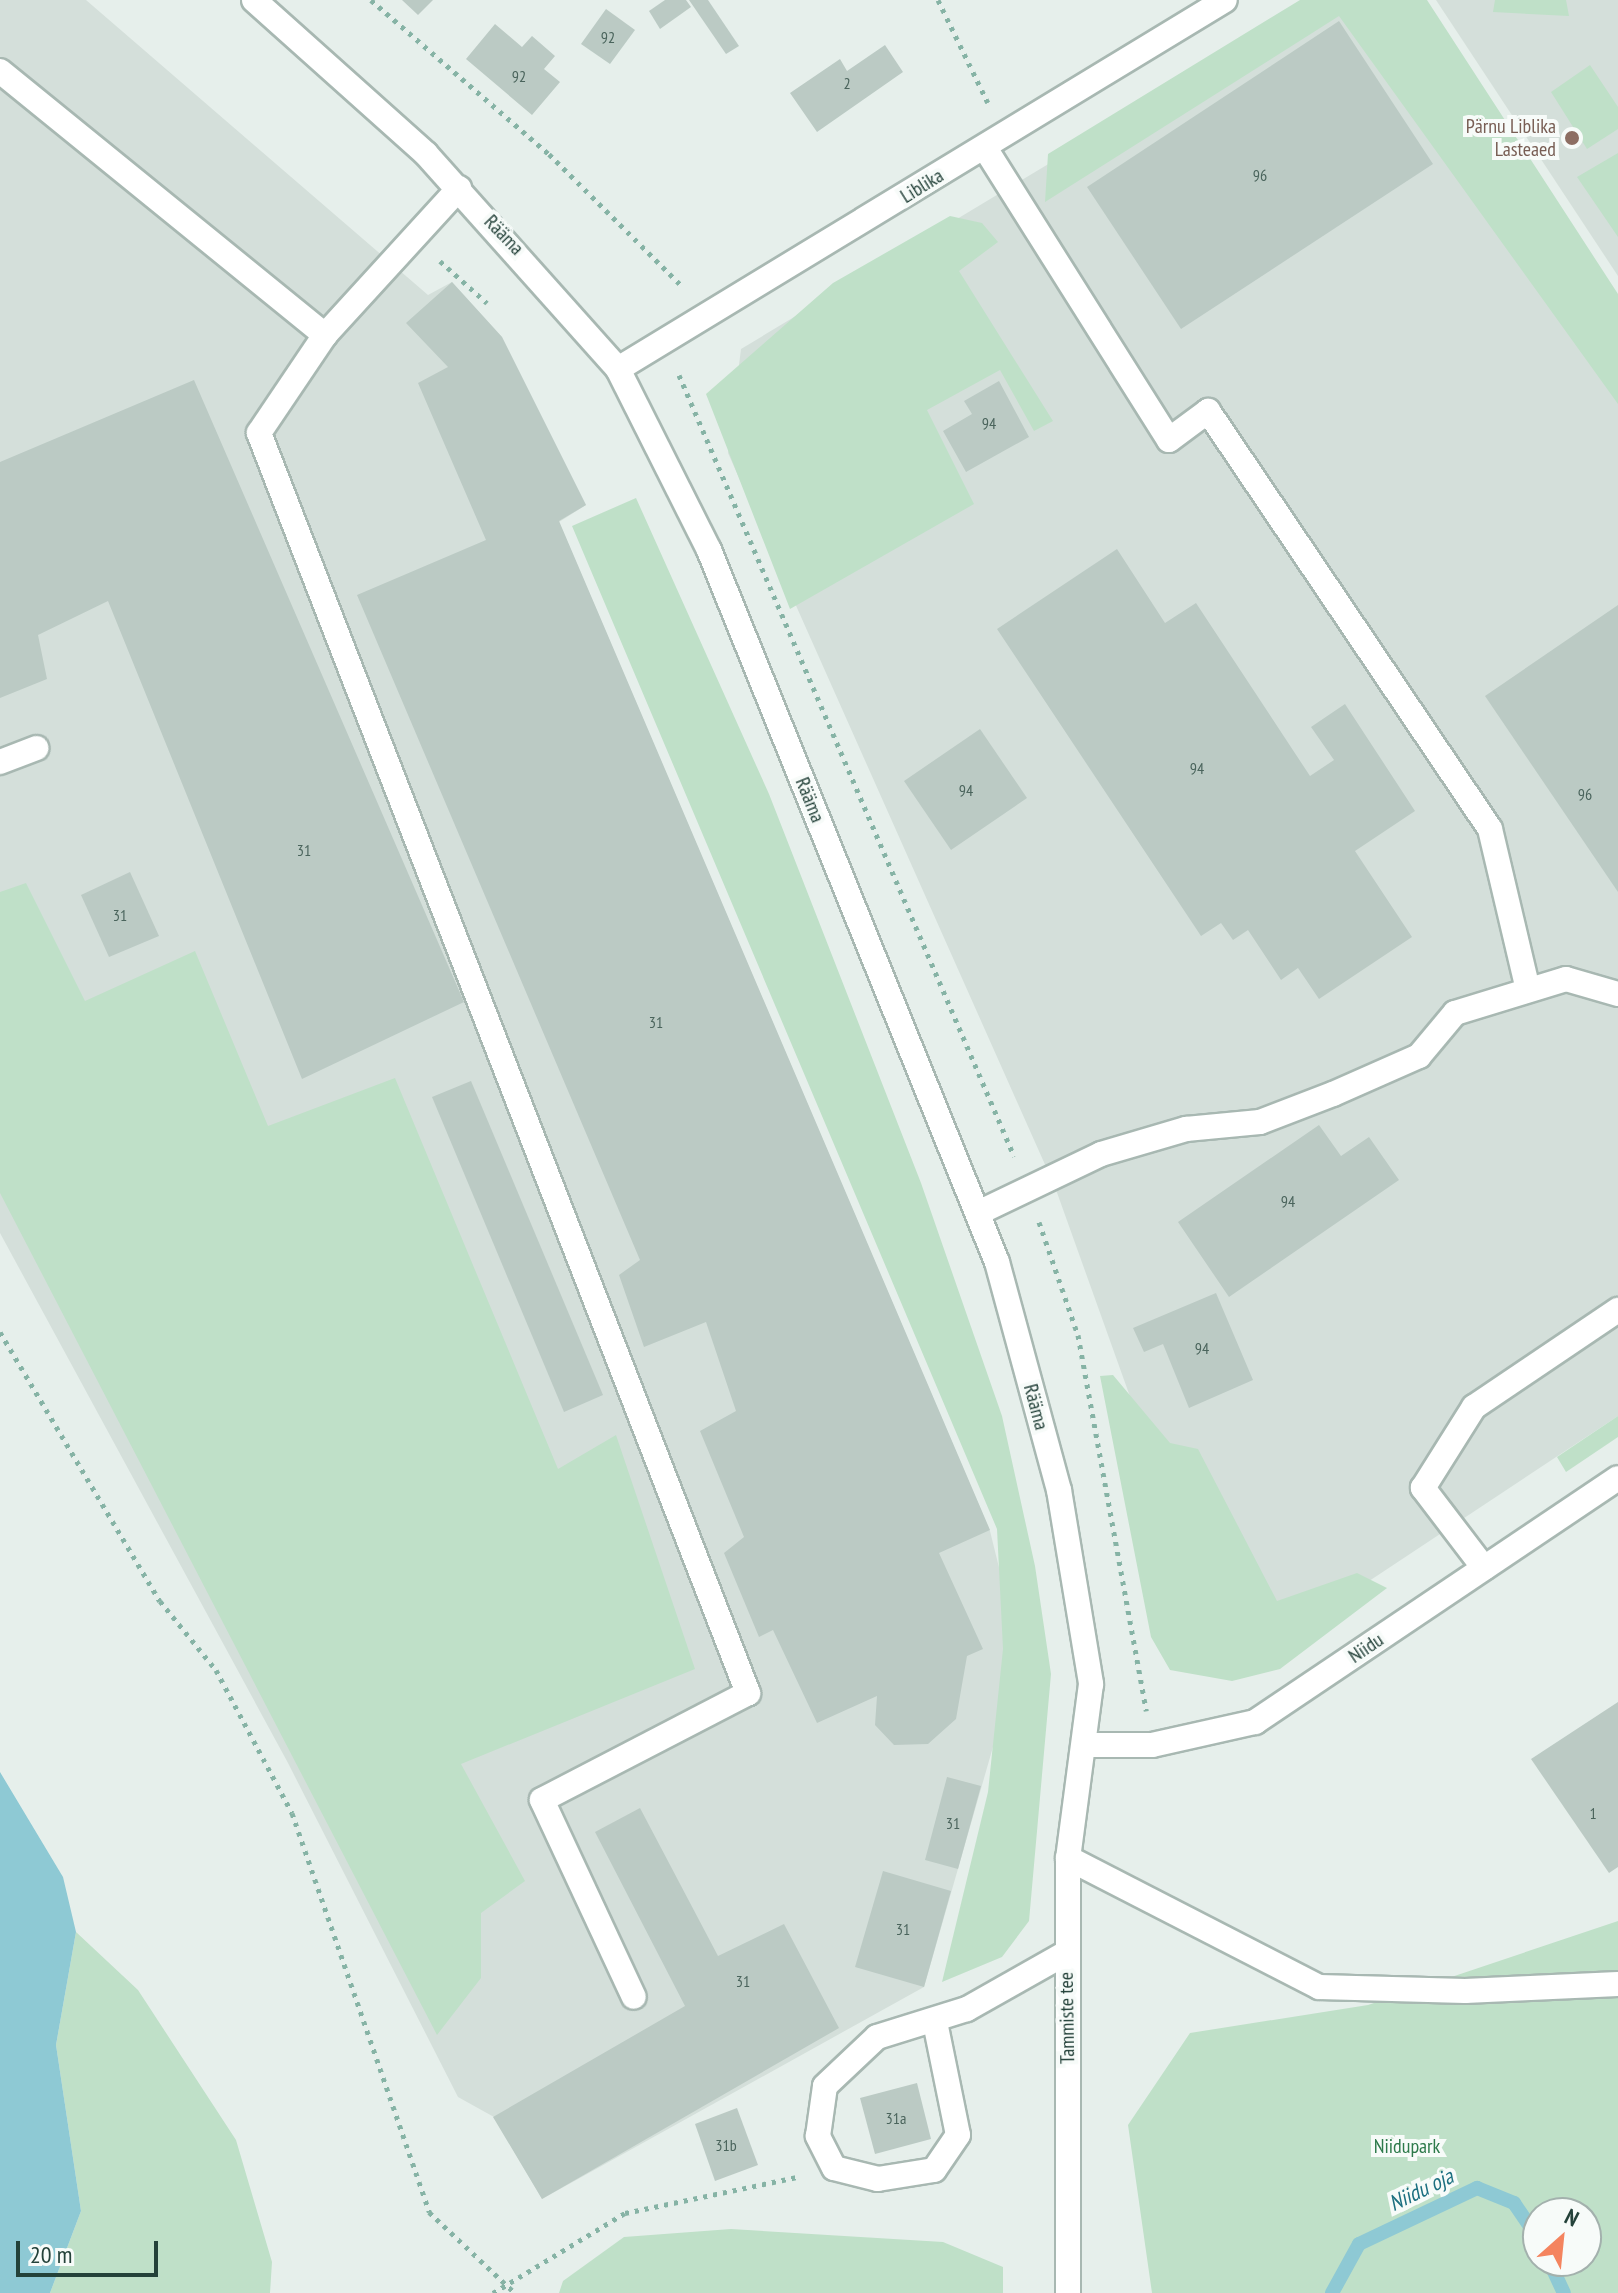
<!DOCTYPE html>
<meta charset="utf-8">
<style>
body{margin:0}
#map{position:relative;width:1618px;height:2293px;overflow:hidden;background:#e6efeb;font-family:"PT Sans Narrow",sans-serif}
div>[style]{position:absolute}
.built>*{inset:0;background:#d4dfda}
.green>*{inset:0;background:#bfe0c8}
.water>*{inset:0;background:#8ec9d4}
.stream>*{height:14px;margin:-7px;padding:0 7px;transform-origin:7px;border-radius:7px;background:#8ec9d4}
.building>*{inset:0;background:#bbcac4}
.path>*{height:5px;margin-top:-2.5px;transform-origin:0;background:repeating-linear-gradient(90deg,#86b3a5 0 4px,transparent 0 10px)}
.roads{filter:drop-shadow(2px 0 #a8b8b2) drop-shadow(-2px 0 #a8b8b2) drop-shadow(0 2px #a8b8b2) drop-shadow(0 -2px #a8b8b2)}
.lane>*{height:24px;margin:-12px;padding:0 12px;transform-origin:12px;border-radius:12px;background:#fff}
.street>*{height:24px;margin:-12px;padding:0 12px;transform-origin:12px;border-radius:12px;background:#fff}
.secondary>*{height:24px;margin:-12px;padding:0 12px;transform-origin:12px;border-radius:12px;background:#fff}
.dots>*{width:22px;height:22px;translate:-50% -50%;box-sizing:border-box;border:4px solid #f7fbf9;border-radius:50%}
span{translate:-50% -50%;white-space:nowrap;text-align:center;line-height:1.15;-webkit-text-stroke:8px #f7fbf9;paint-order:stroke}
.number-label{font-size:16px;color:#4a645c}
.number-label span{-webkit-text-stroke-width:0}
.education-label{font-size:20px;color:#785e54}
.right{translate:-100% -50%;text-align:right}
.street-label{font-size:20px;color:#24423a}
.park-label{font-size:20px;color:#2d7a4b}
.water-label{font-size:22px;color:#1c6f80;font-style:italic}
.north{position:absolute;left:1522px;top:2197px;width:80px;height:80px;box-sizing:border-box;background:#f7fbf9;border:2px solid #a3b1ad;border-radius:50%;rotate:27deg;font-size:22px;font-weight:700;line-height:32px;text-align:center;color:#24423a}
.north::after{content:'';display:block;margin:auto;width:28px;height:36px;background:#f4845f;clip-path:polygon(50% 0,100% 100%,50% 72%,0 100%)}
.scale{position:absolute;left:16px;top:2241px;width:142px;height:36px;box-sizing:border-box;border:4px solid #24423a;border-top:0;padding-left:10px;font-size:24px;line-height:28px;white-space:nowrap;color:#24423a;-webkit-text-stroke:6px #f7fbf9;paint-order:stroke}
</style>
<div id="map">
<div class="built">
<div style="clip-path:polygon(0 0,86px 0,428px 295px,452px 282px,502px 337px,586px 505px,559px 522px,990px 1531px,1020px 1653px,924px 1987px,542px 2199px,494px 2117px,458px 2097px,288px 1763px,0 1233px)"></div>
<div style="clip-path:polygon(1321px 0,1375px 0,1618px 362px,1618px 1416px,1250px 1660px,1157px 1472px,1055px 1187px,728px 453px,741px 349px)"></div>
<div style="clip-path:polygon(1436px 0,1618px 0,1618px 276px)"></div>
</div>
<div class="green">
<div style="clip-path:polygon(1300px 0,1427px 0,1618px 294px,1618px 404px,1339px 16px,1045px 202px,1048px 154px)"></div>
<div style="clip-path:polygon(1495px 0,1566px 0,1569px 16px,1493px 12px)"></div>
<div style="clip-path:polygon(1590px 65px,1618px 107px,1618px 129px,1587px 149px,1551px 92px)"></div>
<div style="clip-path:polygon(1618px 153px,1618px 237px,1577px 177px)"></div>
<div style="clip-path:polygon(950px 216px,982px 223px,998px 242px,959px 271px,1053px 421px,1034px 431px,1000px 370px,927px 410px,974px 504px,790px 609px,706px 394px,833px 283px)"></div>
<div style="clip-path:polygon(636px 498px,769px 794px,921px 1183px,1002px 1416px,1035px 1566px,1051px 1674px,1029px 1921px,1002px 1957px,942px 1982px,988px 1792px,1003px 1649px,997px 1529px,572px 526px)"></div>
<div style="clip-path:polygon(26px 883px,85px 1001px,195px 951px,268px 1126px,395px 1078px,558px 1469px,616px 1435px,695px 1669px,461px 1764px,525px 1881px,481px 1913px,481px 1978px,437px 2035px,0 1193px,0 892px)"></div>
<div style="clip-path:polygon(1113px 1375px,1170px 1443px,1198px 1449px,1277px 1601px,1357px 1573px,1387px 1588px,1280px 1669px,1232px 1681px,1170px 1670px,1151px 1637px,1100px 1376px)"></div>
<div style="clip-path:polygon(1618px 1416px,1618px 1437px,1566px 1472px,1557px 1457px)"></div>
<div style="clip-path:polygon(evenodd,1618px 1921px,1618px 2293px,1152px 2293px,1128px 2125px,1190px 2033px,1368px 2005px,1618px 1921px,1538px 2213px,1586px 2213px,1586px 2261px,1538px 2261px,1538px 2213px)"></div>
<div style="clip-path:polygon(76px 1932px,138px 1990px,236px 2140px,272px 2262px,270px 2293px,50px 2293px,81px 2211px,56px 2045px)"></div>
<div style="clip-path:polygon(731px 2229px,943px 2242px,1003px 2267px,1003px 2293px,559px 2293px,563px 2281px,624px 2237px)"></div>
</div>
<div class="water">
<div style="clip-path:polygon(0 1772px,63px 1877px,76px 1932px,56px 2045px,81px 2211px,50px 2293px,0 2293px)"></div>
</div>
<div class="stream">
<div style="left:1549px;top:2261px;width:35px;rotate:65deg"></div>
<div style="left:1332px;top:2293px;width:56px;rotate:-61.1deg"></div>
<div style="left:1359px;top:2244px;width:131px;rotate:-25.4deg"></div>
<div style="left:1477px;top:2188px;width:40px;rotate:22deg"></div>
<div style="left:1514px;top:2203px;width:42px;rotate:55.6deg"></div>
</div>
<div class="building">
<div style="clip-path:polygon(402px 0,433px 0,418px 15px)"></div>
<div style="clip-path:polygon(665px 0,686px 0,691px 7px,660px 29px,649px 11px)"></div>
<div style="clip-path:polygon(689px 0,708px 0,739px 46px,726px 54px)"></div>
<div style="clip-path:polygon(606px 9px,635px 30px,610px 64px,581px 44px)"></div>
<div style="clip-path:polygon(1339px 21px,1433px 164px,1181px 329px,1087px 187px)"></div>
<div style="clip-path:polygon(495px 24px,522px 47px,532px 36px,555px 56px,544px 69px,560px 82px,532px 115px,466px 59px)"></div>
<div style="clip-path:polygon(885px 45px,903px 72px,817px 132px,790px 93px,840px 59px,847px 71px)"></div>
<div style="clip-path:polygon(452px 282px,502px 337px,586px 505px,559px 521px,990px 1530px,939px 1553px,983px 1649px,967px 1656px,956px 1719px,928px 1744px,894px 1745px,875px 1725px,877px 1696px,817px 1723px,773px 1630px,759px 1637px,724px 1553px,744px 1537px,700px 1431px,736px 1411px,706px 1322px,644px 1347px,619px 1275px,640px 1260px,357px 595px,486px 540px,418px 383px,448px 367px,406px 323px)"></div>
<div style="clip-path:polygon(194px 380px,464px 1002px,302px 1079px,108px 601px,38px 635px,47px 679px,0 698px,0 462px)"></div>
<div style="clip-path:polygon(999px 381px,1029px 437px,966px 472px,943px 431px,972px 414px,964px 401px)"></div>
<div style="clip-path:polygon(1117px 549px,1165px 623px,1196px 603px,1310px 776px,1334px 760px,1311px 727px,1345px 704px,1415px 811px,1355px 851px,1412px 937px,1319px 999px,1298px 968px,1281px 980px,1248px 930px,1233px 940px,1221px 923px,1201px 936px,997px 629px)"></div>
<div style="clip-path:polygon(1618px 605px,1618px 892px,1485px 696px)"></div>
<div style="clip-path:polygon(980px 729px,1027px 798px,951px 850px,904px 781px)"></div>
<div style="clip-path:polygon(130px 872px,159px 936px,109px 957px,81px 895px)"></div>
<div style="clip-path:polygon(471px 1081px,603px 1395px,564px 1412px,432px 1097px)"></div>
<div style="clip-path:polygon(1319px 1125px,1341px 1156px,1369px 1137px,1399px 1180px,1229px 1297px,1178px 1222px)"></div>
<div style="clip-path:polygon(1216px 1293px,1253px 1380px,1189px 1408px,1163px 1344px,1144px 1352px,1133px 1328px)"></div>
<div style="clip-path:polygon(1618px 1702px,1618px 1867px,1609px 1873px,1531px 1759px)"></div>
<div style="clip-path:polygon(947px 1777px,981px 1786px,958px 1869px,925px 1860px)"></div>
<div style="clip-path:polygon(640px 1808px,718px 1956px,784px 1924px,839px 2028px,542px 2199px,493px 2117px,685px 2006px,595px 1832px)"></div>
<div style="clip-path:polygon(883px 1871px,951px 1891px,924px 1987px,855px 1967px)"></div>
<div style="clip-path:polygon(917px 2083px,931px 2139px,875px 2154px,860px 2098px)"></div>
<div style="clip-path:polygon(737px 2108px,758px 2165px,715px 2181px,695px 2124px)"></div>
</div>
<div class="path">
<div style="left:371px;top:0;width:235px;rotate:40.9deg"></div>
<div style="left:549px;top:154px;width:189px;rotate:44.8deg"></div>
<div style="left:938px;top:0;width:114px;rotate:64.1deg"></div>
<div style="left:440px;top:261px;width:63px;rotate:41.8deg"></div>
<div style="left:679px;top:375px;width:850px;rotate:66.78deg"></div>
<div style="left:1039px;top:1222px;width:120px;rotate:71deg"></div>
<div style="left:1078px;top:1335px;width:382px;rotate:79.7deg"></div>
<div style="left:0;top:1332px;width:313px;rotate:59.3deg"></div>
<div style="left:160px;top:1601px;width:89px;rotate:50.9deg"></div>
<div style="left:216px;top:1670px;width:162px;rotate:62deg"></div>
<div style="left:292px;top:1813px;width:422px;rotate:71deg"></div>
<div style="left:429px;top:2212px;width:118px;rotate:43.3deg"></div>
<div style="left:493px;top:2293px;width:154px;rotate:-31.2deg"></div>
<div style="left:625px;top:2213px;width:177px;rotate:-11.8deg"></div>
</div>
<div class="roads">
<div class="lane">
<div style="left:0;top:71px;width:419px;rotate:39.1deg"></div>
<div style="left:325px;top:335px;width:199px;rotate:-47.6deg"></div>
<div style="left:985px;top:148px;width:345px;rotate:57.8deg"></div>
<div style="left:1169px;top:440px;width:49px;rotate:-36.6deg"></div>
<div style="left:1208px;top:411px;width:504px;rotate:55.99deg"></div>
<div style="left:1490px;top:829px;width:165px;rotate:76.7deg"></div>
<div style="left:325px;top:335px;width:118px;rotate:124deg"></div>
<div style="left:259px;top:433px;width:1352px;rotate:68.79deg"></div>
<div style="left:748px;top:1693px;width:232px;rotate:152.6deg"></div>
<div style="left:542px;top:1800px;width:217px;rotate:65deg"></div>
<div style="left:0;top:762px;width:39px;rotate:-21deg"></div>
<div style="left:978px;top:1213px;width:136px;rotate:-25.6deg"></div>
<div style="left:1101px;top:1154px;width:89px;rotate:-16.4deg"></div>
<div style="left:1186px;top:1129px;width:74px;rotate:-5.4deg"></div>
<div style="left:1260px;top:1122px;width:78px;rotate:-21deg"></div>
<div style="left:1333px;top:1094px;width:94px;rotate:-23.8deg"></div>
<div style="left:1419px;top:1056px;width:56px;rotate:-50.1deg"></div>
<div style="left:1455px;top:1013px;width:116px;rotate:-17deg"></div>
<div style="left:1566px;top:979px;width:54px;rotate:16.1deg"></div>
<div style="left:1484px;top:1568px;width:101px;rotate:-127.3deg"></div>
<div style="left:1423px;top:1488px;width:96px;rotate:-57.8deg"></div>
<div style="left:1474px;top:1407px;width:174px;rotate:-34deg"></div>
<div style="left:1068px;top:1858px;width:282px;rotate:27.2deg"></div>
<div style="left:1319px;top:1987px;width:146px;rotate:1.6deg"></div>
<div style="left:1465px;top:1991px;width:153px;rotate:-2.6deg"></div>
<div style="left:935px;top:2022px;width:115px;rotate:78.5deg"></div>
<div style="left:958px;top:2135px;width:42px;rotate:124.4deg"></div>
<div style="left:934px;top:2170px;width:57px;rotate:170.9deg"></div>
<div style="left:878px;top:2179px;width:45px;rotate:-166deg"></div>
<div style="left:834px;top:2168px;width:36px;rotate:-117deg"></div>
<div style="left:818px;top:2136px;width:50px;rotate:-82deg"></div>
<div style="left:825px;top:2086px;width:71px;rotate:-43.3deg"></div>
<div style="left:877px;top:2037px;width:94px;rotate:-17.3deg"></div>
<div style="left:967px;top:2009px;width:114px;rotate:-29.5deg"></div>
</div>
<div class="street">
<div style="left:618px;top:369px;width:710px;rotate:-31.3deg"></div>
</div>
<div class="secondary">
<div style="left:254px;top:0;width:231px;rotate:41.8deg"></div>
<div style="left:426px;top:154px;width:288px;rotate:48.2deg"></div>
<div style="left:618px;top:369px;width:203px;rotate:63.3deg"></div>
<div style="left:709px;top:550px;width:768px;rotate:67.98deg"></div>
<div style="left:997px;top:1262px;width:236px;rotate:74.8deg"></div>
<div style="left:1059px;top:1490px;width:197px;rotate:80.6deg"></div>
<div style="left:1091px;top:1684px;width:176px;rotate:97.5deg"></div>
<div style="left:1068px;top:1858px;width:435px;rotate:90deg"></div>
<div style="left:1087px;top:1745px;width:65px"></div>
<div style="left:1152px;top:1745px;width:106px;rotate:-12.6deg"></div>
<div style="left:1255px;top:1722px;width:437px;rotate:-33.9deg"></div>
</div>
</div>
<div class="dots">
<div style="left:1572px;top:138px;background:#8d6e63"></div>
</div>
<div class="number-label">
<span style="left:608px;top:37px">92</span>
<span style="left:519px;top:76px">92</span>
<span style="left:847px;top:83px">2</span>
<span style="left:1260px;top:175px">96</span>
<span style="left:989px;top:423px">94</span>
<span style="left:1197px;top:768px">94</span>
<span style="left:966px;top:790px">94</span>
<span style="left:1585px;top:794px">96</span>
<span style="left:304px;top:850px">31</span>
<span style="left:120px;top:915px">31</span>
<span style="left:656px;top:1022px">31</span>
<span style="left:1288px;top:1201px">94</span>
<span style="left:1202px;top:1348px">94</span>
<span style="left:1593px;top:1813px">1</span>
<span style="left:953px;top:1823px">31</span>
<span style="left:903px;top:1929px">31</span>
<span style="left:743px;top:1981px">31</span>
<span style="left:896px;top:2118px">31a</span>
<span style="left:726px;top:2145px">31b</span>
</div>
<div class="education-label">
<span class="right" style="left:1556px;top:138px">Pärnu Liblika<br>Lasteaed</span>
</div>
<div class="street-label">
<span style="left:922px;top:186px;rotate:-32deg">Liblika</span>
<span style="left:504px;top:235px;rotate:46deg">Rääma</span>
<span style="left:810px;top:800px;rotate:68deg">Rääma</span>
<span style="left:1036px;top:1407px;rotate:75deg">Rääma</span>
<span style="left:1366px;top:1648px;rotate:-34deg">Niidu</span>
<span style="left:1067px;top:2018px;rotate:-91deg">Tammiste tee</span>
</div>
<div class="park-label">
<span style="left:1407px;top:2146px">Niidupark</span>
</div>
<div class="water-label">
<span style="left:1421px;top:2190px;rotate:-26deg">Niidu oja</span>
</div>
<div class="north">N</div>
<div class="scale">20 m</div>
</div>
